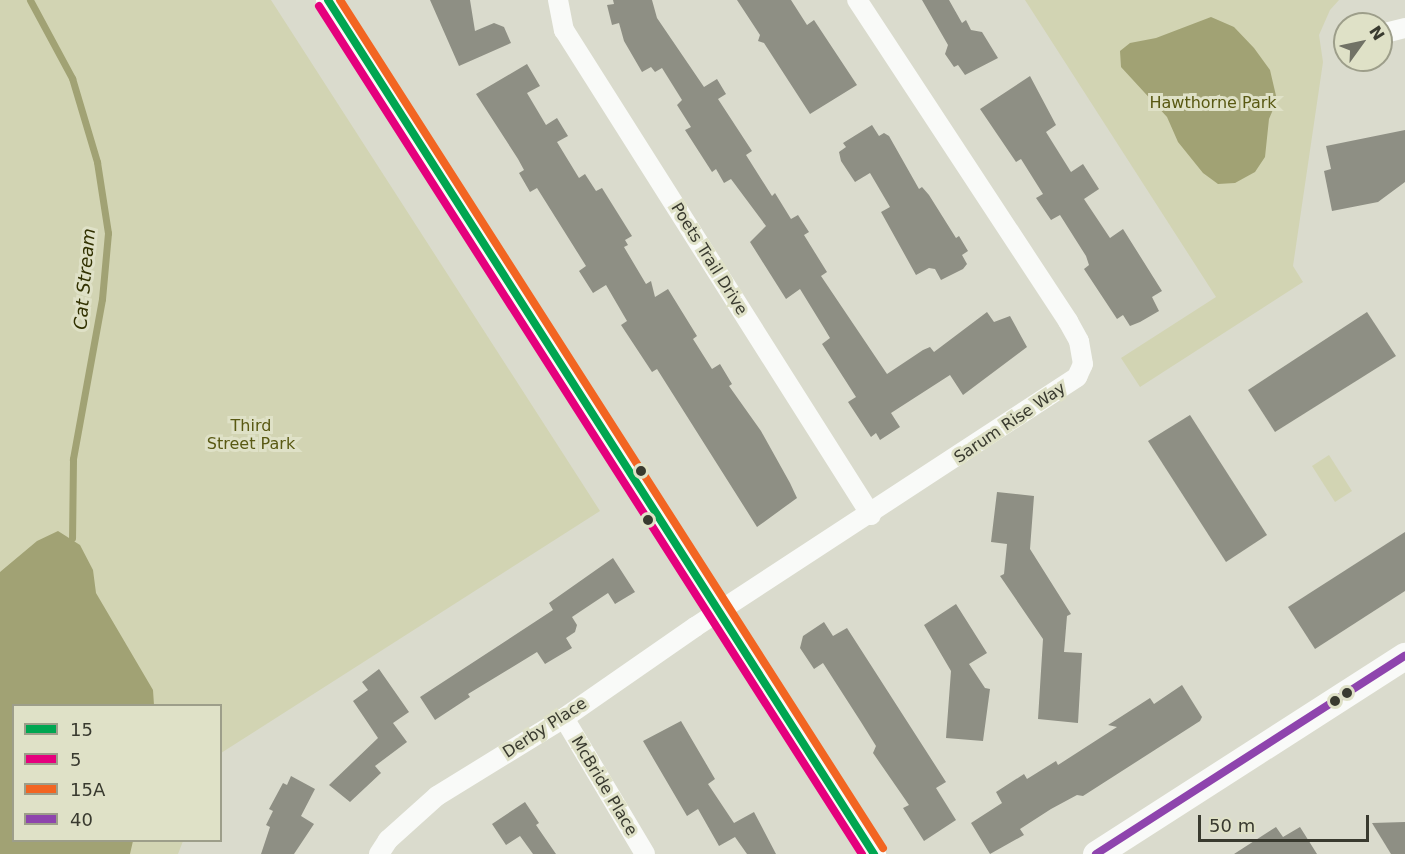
<!DOCTYPE html>
<style>
body{margin:0}
#map{position:relative;width:1405px;height:854px;overflow:hidden;background:#dadbcd;font-family:"DejaVu Sans",sans-serif}
div>[style]{position:absolute}
.green>*{inset:0;background:#d2d4b3}
.water>*{inset:0;background:#a1a274}
.stream>*{height:7px;margin:-3.5px;padding:0 3.5px;transform-origin:3.5px;border-radius:3.5px;background:#a1a274}
.building>*{inset:0;background:#8e8f84}
.minor>*{height:20px;margin:-10px;padding:0 10px;transform-origin:10px;border-radius:10px;background:#f9faf8}
.tertiary>*{height:24px;margin:-12px;padding:0 12px;transform-origin:12px;border-radius:12px;background:#f9faf8}
.secondary>*{height:27px;margin:-13.5px;padding:0 13.5px;transform-origin:13.5px;border-radius:13.5px;background:#f9faf8}
.bus-1>*{height:8px;margin:-4px;padding:0 4px;transform-origin:4px;border-radius:4px;background:#00a651}
.bus-2>*{height:8px;margin:-4px;padding:0 4px;transform-origin:4px;border-radius:4px;background:#e5007d}
.bus-3>*{height:8px;margin:-4px;padding:0 4px;transform-origin:4px;border-radius:4px;background:#f26522}
.bus-4>*{height:8px;margin:-4px;padding:0 4px;transform-origin:4px;border-radius:4px;background:#8e44ad}
.dots>*{width:16px;height:16px;translate:-50% -50%;box-sizing:border-box;border:3px solid #dfe1c7;border-radius:50%}
span{translate:-50% -50%;white-space:nowrap;text-align:center;line-height:1.15;-webkit-text-stroke:6px #dfe1c7;paint-order:stroke}
.park-label{font-size:16px;color:#595913}
.street-label{font-size:16px;color:#393a2f}
.water-label{font-size:18px;color:#313100;font-style:italic}
.legend{position:absolute;left:12px;top:704px;width:210px;height:138px;box-sizing:border-box;background:#dfe1c7;border:2px solid #9d9e8a;margin:0;padding:8px 10px;list-style:none;font-size:18px;color:#393a2f}
.legend li{display:flex;align-items:center;gap:12px;height:30px}
.legend b{width:30px;border:2px solid #9d9e8a}
.north{position:absolute;left:1333px;top:12px;width:60px;height:60px;box-sizing:border-box;background:#dfe1c7;border:2px solid #9d9e8a;border-radius:50%;rotate:57deg;font-size:16px;font-weight:700;line-height:24px;text-align:center;color:#393a2f}
.north::after{content:'';display:block;margin:auto;width:21px;height:27px;background:#717266;clip-path:polygon(50% 0,100% 100%,50% 72%,0 100%)}
.scale{position:absolute;left:1198px;top:815px;width:171px;height:27px;box-sizing:border-box;border:3px solid #393a2f;border-top:0;padding-left:8px;font-size:18px;line-height:21px;white-space:nowrap;color:#393a2f;-webkit-text-stroke:4px #dfe1c7;paint-order:stroke}
</style>
<div id="map">
<div class="green">
<div style="clip-path:polygon(0 0,271px 0,600px 511px,221px 753px,220px 706px,14px 706px,14px 840px,183px 841px,178px 854px,0 854px)"></div>
<div style="clip-path:polygon(1025px 0,1339px 0,1330px 10px,1319px 35px,1323px 62px,1293px 266px,1303px 282px,1140px 387px,1121px 358px,1216px 297px)"></div>
<div style="clip-path:polygon(1329px 455px,1352px 491px,1335px 502px,1312px 466px)"></div>
</div>
<div class="water">
<div style="clip-path:polygon(1211px 17px,1234px 27px,1254px 48px,1270px 70px,1277px 100px,1269px 119px,1265px 157px,1255px 172px,1235px 183px,1218px 184px,1203px 173px,1178px 142px,1167px 117px,1121px 67px,1120px 51px,1130px 43px,1156px 38px)"></div>
<div style="clip-path:polygon(58px 531px,80px 545px,93px 570px,96px 593px,153px 690px,154px 705px,14px 706px,14px 840px,133px 841px,130px 854px,0 854px,0 572px,37px 541px)"></div>
</div>
<div class="stream">
<div style="left:30px;top:0;width:89px;rotate:61.7deg"></div>
<div style="left:72px;top:78px;width:88px;rotate:73.4deg"></div>
<div style="left:97px;top:162px;width:72px;rotate:81.2deg"></div>
<div style="left:108px;top:233px;width:66px;rotate:95.2deg"></div>
<div style="left:102px;top:299px;width:163px;rotate:100.3deg"></div>
<div style="left:73px;top:459px;width:79px;rotate:90.7deg"></div>
</div>
<div class="building">
<div style="clip-path:polygon(430px 0,470px 0,475px 31px,494px 23px,504px 27px,511px 43px,459px 66px)"></div>
<div style="clip-path:polygon(613px 0,652px 0,657px 18px,704px 87px,717px 79px,726px 94px,718px 99px,752px 151px,746px 155px,772px 196px,775px 193px,791px 219px,798px 215px,809px 232px,804px 235px,827px 272px,821px 276px,887px 374px,923px 350px,930px 347px,934px 352px,987px 312px,994px 322px,1010px 316px,1027px 347px,963px 395px,950px 375px,891px 413px,900px 427px,880px 440px,876px 433px,871px 437px,848px 402px,856px 397px,822px 344px,830px 338px,824px 328px,800px 289px,786px 299px,750px 242px,766px 226px,731px 179px,724px 183px,716px 169px,712px 172px,685px 130px,691px 127px,677px 105px,682px 100px,662px 68px,655px 72px,651px 67px,642px 72px,624px 41px,619px 23px,612px 25px,607px 5px,614px 4px)"></div>
<div style="clip-path:polygon(737px 0,791px 0,807px 25px,814px 20px,857px 85px,810px 114px,764px 43px,758px 41px,760px 35px)"></div>
<div style="clip-path:polygon(922px 0,949px 0,962px 23px,966px 20px,971px 30px,982px 32px,998px 58px,965px 75px,958px 65px,954px 67px,945px 54px,948px 45px)"></div>
<div style="clip-path:polygon(527px 64px,540px 86px,527px 93px,546px 125px,557px 118px,568px 136px,557px 142px,579px 178px,585px 174px,596px 191px,602px 188px,632px 236px,625px 240px,628px 245px,624px 247px,646px 284px,651px 281px,655px 297px,668px 289px,697px 336px,693px 339px,712px 369px,720px 364px,732px 384px,729px 386px,761px 431px,790px 483px,797px 498px,757px 527px,657px 369px,652px 372px,621px 325px,627px 321px,606px 285px,593px 293px,579px 271px,586px 266px,537px 188px,530px 192px,519px 173px,524px 170px,518px 159px,476px 94px)"></div>
<div style="clip-path:polygon(1030px 76px,1056px 125px,1046px 132px,1071px 172px,1083px 164px,1099px 189px,1084px 199px,1110px 238px,1123px 229px,1162px 291px,1152px 297px,1159px 311px,1140px 322px,1130px 326px,1123px 315px,1117px 319px,1084px 269px,1089px 265px,1086px 256px,1060px 215px,1051px 220px,1036px 198px,1043px 194px,1021px 159px,1016px 162px,980px 109px)"></div>
<div style="clip-path:polygon(872px 125px,879px 136px,884px 133px,889px 136px,919px 189px,922px 187px,929px 195px,956px 238px,959px 236px,968px 251px,962px 255px,967px 264px,963px 269px,941px 280px,935px 269px,929px 268px,916px 275px,881px 212px,890px 207px,870px 173px,855px 182px,841px 161px,839px 152px,846px 147px,843px 143px)"></div>
<div style="clip-path:polygon(1405px 130px,1405px 182px,1378px 202px,1332px 211px,1324px 171px,1331px 169px,1326px 146px)"></div>
<div style="clip-path:polygon(1367px 312px,1396px 356px,1275px 432px,1248px 390px)"></div>
<div style="clip-path:polygon(1190px 415px,1267px 535px,1226px 562px,1148px 441px)"></div>
<div style="clip-path:polygon(997px 492px,1034px 496px,1030px 549px,1071px 614px,1067px 616px,1064px 652px,1082px 653px,1078px 723px,1038px 719px,1043px 639px,1000px 576px,1004px 574px,1007px 544px,991px 542px)"></div>
<div style="clip-path:polygon(1405px 532px,1405px 591px,1315px 649px,1288px 607px)"></div>
<div style="clip-path:polygon(613px 558px,635px 592px,615px 604px,608px 593px,572px 617px,577px 625px,575px 632px,566px 638px,572px 648px,545px 664px,537px 652px,468px 694px,470px 697px,435px 720px,420px 697px,553px 610px,549px 603px)"></div>
<div style="clip-path:polygon(956px 604px,987px 653px,969px 664px,985px 688px,990px 689px,983px 741px,946px 738px,951px 671px,924px 625px)"></div>
<div style="clip-path:polygon(824px 622px,833px 636px,847px 628px,946px 782px,936px 788px,956px 820px,924px 841px,903px 808px,909px 805px,873px 753px,876px 746px,861px 722px,823px 663px,814px 669px,800px 648px,803px 636px)"></div>
<div style="clip-path:polygon(379px 669px,409px 712px,393px 723px,407px 742px,375px 766px,381px 773px,350px 802px,329px 785px,378px 738px,353px 701px,368px 690px,362px 682px)"></div>
<div style="clip-path:polygon(1182px 685px,1202px 717px,1200px 721px,1083px 796px,1077px 795px,1051px 809px,1020px 829px,1024px 835px,990px 854px,971px 823px,1002px 803px,996px 792px,1024px 774px,1027px 779px,1056px 761px,1058px 765px,1117px 727px,1108px 725px,1150px 698px,1154px 704px)"></div>
<div style="clip-path:polygon(681px 721px,715px 779px,708px 784px,734px 823px,754px 812px,776px 854px,747px 854px,735px 837px,719px 846px,698px 809px,687px 816px,643px 741px)"></div>
<div style="clip-path:polygon(291px 776px,315px 789px,301px 816px,314px 824px,294px 854px,261px 854px,270px 827px,266px 825px,273px 811px,269px 809px,283px 783px,287px 785px)"></div>
<div style="clip-path:polygon(525px 802px,539px 823px,536px 825px,556px 854px,533px 854px,520px 836px,506px 845px,492px 824px)"></div>
<div style="clip-path:polygon(1405px 822px,1405px 854px,1391px 854px,1372px 823px)"></div>
<div style="clip-path:polygon(1276px 827px,1283px 837px,1300px 827px,1317px 854px,1234px 854px)"></div>
</div>
<div class="minor">
<div style="left:558px;top:0;width:31px;rotate:79deg"></div>
<div style="left:564px;top:30px;width:574px;rotate:57.67deg"></div>
<div style="left:1381px;top:34px;width:25px;rotate:-14deg"></div>
<div style="left:564px;top:718px;width:158px;rotate:59.2deg"></div>
<div style="left:379px;top:854px;width:17px;rotate:-57deg"></div>
<div style="left:388px;top:840px;width:66px;rotate:-41.9deg"></div>
<div style="left:437px;top:796px;width:149px;rotate:-31.6deg"></div>
<div style="left:564px;top:718px;width:160px;rotate:-34.8deg"></div>
<div style="left:695px;top:627px;width:457px;rotate:-33.2deg"></div>
<div style="left:1077px;top:377px;width:14px;rotate:-65deg"></div>
<div style="left:1083px;top:364px;width:23px;rotate:-100deg"></div>
<div style="left:1079px;top:341px;width:23px;rotate:-119deg"></div>
<div style="left:1068px;top:321px;width:384px;rotate:-123.3deg"></div>
</div>
<div class="tertiary">
<div style="left:328px;top:0;width:1014px;rotate:57.41deg"></div>
</div>
<div class="secondary">
<div style="left:1096px;top:854px;width:367px;rotate:-32.7deg"></div>
</div>
<div class="bus-1">
<div style="left:328px;top:0;width:1014px;rotate:57.41deg"></div>
</div>
<div class="bus-2">
<div style="left:319px;top:6px;width:1007px;rotate:57.37deg"></div>
</div>
<div class="bus-3">
<div style="left:340px;top:0;width:1007px;rotate:57.37deg"></div>
</div>
<div class="bus-4">
<div style="left:1096px;top:854px;width:367px;rotate:-32.7deg"></div>
</div>
<div class="dots">
<div style="left:641px;top:471px;background:#393a2f"></div>
<div style="left:648px;top:520px;background:#393a2f"></div>
<div style="left:1347px;top:693px;background:#393a2f"></div>
<div style="left:1335px;top:701px;background:#393a2f"></div>
</div>
<div class="park-label">
<span style="left:1213px;top:103px">Hawthorne Park</span>
<span style="left:251px;top:435px">Third<br>Street Park</span>
</div>
<div class="street-label">
<span style="left:709px;top:259px;rotate:58deg">Poets Trail Drive</span>
<span style="left:1010px;top:423px;rotate:-34deg">Sarum Rise Way</span>
<span style="left:545px;top:728px;rotate:-33deg">Derby Place</span>
<span style="left:604px;top:786px;rotate:59deg">McBride Place</span>
</div>
<div class="water-label">
<span style="left:85px;top:279px;rotate:-85deg">Cat Stream</span>
</div>
<ul class="legend">
<li><b style="height:8px;background:#00a651"></b>15</li>
<li><b style="height:8px;background:#e5007d"></b>5</li>
<li><b style="height:8px;background:#f26522"></b>15A</li>
<li><b style="height:8px;background:#8e44ad"></b>40</li>
</ul>
<div class="north">N</div>
<div class="scale">50 m</div>
</div>
